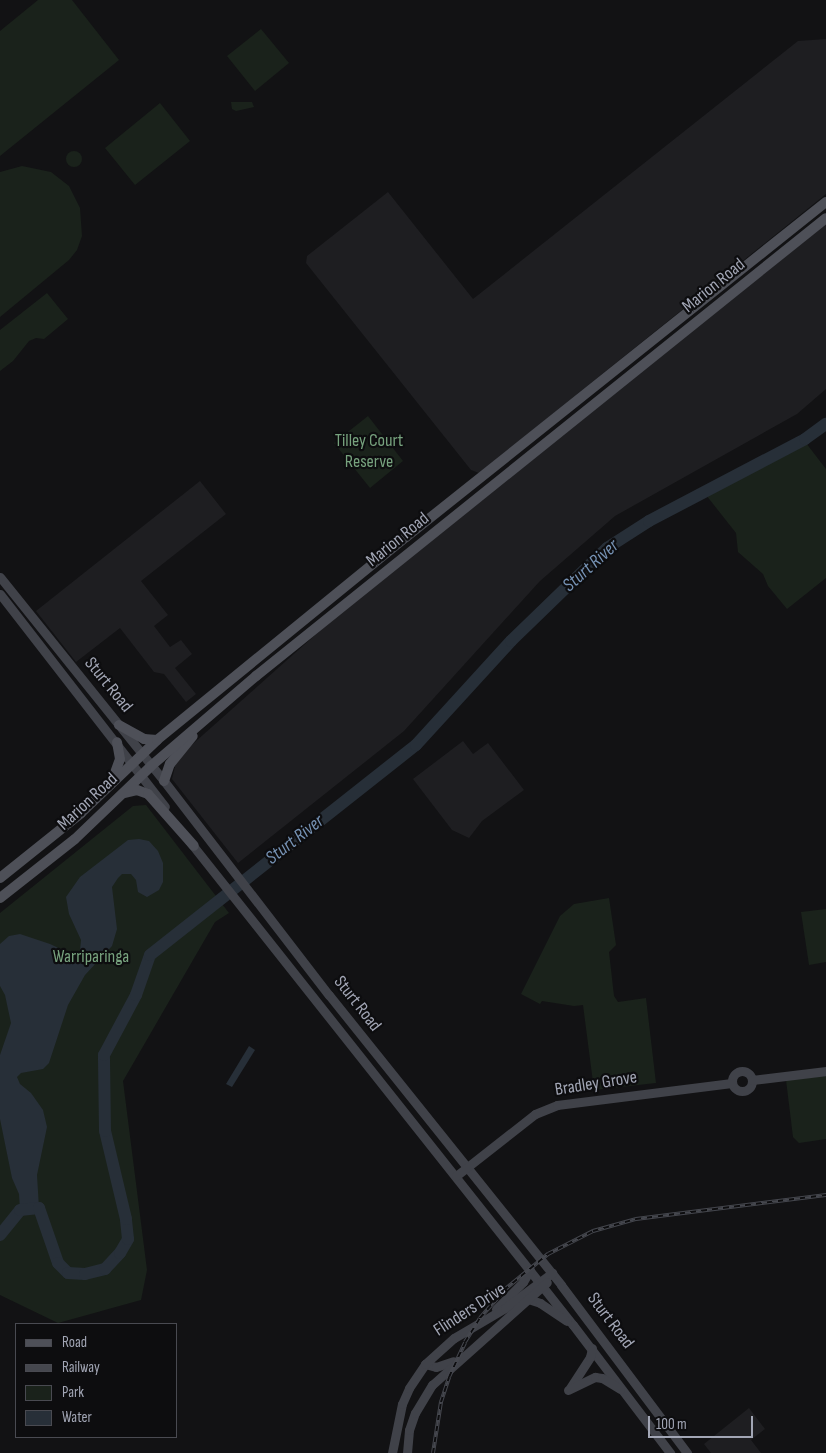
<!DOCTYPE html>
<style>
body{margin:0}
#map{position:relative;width:826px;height:1453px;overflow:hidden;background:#121214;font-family:"Sofia Sans Condensed",sans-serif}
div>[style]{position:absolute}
.built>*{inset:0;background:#1e1e21}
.green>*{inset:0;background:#1a221b}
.round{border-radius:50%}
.water>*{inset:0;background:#272f38}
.river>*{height:12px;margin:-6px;padding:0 6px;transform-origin:6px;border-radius:6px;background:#272f38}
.secondary>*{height:9px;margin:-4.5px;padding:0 4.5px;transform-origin:4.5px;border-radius:4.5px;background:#404249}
.secondary>.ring{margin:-4.5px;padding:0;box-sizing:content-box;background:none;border:9px solid #404249;border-radius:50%}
.primary>*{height:10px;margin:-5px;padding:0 5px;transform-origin:5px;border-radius:5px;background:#4e5058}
.rail>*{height:4px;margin-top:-2px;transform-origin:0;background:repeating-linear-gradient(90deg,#0d0d0f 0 5.5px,#45474e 0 11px);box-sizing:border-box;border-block:1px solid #45474e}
span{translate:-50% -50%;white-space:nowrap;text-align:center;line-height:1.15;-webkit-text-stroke:4.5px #0d0d0f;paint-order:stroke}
.street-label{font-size:18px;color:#a2a6b5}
.park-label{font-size:18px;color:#77a27e}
.water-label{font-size:19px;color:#7692b4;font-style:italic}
.legend{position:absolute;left:15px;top:1323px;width:162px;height:115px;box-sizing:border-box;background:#0d0d0f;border:1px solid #494a51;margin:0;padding:6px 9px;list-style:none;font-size:15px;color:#a2a6b5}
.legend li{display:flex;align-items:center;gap:10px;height:25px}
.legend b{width:25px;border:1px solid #494a51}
.scale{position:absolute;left:648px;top:1416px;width:105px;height:22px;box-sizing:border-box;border:2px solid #a2a6b5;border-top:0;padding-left:6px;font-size:15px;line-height:18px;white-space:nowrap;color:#a2a6b5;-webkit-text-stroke:4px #0d0d0f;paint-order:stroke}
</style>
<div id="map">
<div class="built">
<div style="clip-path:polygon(826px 39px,826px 194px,479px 473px,471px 470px,306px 263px,307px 256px,388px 192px,473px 299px,798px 41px)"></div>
<div style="clip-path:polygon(826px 224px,826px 389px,797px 414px,615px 516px,540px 581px,404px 731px,238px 863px,172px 779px,177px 758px,323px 628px)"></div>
<div style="clip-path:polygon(200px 481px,226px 514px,141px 581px,168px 615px,154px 626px,170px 647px,181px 640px,192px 654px,175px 668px,196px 694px,186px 702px,164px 674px,154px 672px,120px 628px,76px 662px,36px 611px)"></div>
<div style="clip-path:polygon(463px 741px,473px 754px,488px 743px,524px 790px,482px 821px,469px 838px,452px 830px,413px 779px)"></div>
<div style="clip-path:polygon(749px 1408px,765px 1429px,751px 1440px,761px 1453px,711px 1453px,704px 1444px)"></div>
</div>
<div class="green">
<div style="clip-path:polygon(38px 0,72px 0,119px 60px,0 156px,0 31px)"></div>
<div style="clip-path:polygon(261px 29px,289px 63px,255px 91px,227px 56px)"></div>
<div style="clip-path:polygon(231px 102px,252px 102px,254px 107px,236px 111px,232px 109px)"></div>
<div style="clip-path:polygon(160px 103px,190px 141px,135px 185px,105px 148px)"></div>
<div class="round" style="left:66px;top:151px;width:16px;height:16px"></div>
<div style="clip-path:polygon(22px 166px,51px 172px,69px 186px,80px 208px,82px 236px,77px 250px,69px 260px,0 317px,0 172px)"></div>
<div style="clip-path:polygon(47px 293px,68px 319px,44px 339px,36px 338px,29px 341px,13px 361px,0 371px,0 330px)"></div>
<div style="clip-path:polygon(368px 416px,403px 461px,370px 488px,334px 443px)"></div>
<div style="clip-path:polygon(806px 443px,826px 469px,826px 578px,787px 609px,768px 586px,763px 574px,738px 552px,736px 533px,706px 495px)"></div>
<div style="clip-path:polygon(146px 805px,229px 913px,215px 922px,123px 1081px,147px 1270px,141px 1300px,58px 1323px,0 1295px,0 913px,133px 806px)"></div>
<div style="clip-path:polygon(609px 898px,616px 945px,609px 952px,614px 996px,618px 1002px,646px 998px,656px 1083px,594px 1090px,583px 1005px,574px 1006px,542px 1001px,540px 1004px,521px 994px,560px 916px,574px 904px)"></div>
<div style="clip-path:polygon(826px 909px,826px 962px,809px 965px,801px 912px)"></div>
<div style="clip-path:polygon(826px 1076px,826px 1139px,799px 1143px,793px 1137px,786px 1080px)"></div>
</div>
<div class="water">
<div style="clip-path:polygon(139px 839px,149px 841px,158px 851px,163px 863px,163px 882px,159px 890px,147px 897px,138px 892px,136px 880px,131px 874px,122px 874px,118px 878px,112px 887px,117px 929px,112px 946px,85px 975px,68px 1005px,49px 1063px,43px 1069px,21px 1073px,17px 1077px,20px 1084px,31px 1093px,43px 1110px,47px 1127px,37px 1175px,39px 1208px,20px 1210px,19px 1194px,12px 1178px,0 1119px,0 1055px,11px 1023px,5px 995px,0 986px,0 944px,9px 936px,20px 934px,50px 944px,71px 954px,80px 951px,81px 940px,69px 914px,66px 897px,80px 877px,128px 840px)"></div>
<div style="clip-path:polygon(249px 1046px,255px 1050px,232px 1087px,226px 1084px)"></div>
</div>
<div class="river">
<div style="left:0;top:1235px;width:32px;rotate:-51deg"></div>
<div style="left:20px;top:1210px;width:19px;rotate:-6deg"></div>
<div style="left:39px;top:1208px;width:58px;rotate:70.9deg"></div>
<div style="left:58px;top:1263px;width:14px;rotate:45deg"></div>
<div style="left:68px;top:1273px;width:17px;rotate:3deg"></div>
<div style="left:85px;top:1274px;width:21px;rotate:-14deg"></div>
<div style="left:105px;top:1269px;width:22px;rotate:-47deg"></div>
<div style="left:120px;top:1253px;width:16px;rotate:-60deg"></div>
<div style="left:128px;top:1239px;width:20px;rotate:-96deg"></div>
<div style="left:126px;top:1219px;width:90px;rotate:-103.4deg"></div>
<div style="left:105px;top:1131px;width:76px;rotate:-90.8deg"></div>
<div style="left:104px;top:1055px;width:68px;rotate:-61.9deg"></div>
<div style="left:136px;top:995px;width:42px;rotate:-70.7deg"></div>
<div style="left:150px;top:955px;width:339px;rotate:-38.3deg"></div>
<div style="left:416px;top:745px;width:141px;rotate:-47.6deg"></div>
<div style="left:511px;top:641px;width:134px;rotate:-44.1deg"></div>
<div style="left:607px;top:548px;width:50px;rotate:-32.7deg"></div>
<div style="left:649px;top:521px;width:176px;rotate:-27.7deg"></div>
<div style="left:805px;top:439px;width:26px;rotate:-36deg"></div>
</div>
<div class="secondary">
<div style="left:0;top:577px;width:262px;rotate:51.2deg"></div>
<div style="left:164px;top:781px;width:270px;rotate:52.4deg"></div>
<div style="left:329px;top:995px;width:371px;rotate:51.3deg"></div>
<div style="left:561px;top:1285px;width:210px;rotate:53.1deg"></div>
<div style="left:0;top:594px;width:269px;rotate:52.2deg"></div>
<div style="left:190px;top:842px;width:616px;rotate:51.59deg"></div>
<div style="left:573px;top:1325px;width:161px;rotate:52.8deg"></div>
<div class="ring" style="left:732px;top:1071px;width:11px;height:11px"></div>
<div style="left:752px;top:1080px;width:75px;rotate:-6.9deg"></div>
<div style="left:456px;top:1176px;width:100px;rotate:-38.1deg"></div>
<div style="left:535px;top:1114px;width:24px;rotate:-22deg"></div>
<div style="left:557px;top:1105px;width:176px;rotate:-7.2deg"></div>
<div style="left:528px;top:1299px;width:13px;rotate:18deg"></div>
<div style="left:540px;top:1303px;width:32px;rotate:34deg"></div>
<div style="left:496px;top:1309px;width:38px;rotate:-45deg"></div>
<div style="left:523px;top:1282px;width:14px;rotate:-60deg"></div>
<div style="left:425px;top:1364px;width:11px;rotate:15deg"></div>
<div style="left:436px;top:1367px;width:18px;rotate:-19deg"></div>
<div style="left:570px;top:1388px;width:37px;rotate:-57deg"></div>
<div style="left:590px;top:1357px;width:9px;rotate:-77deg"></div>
<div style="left:568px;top:1390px;width:30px;rotate:-26deg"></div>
<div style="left:595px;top:1377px;width:7px;rotate:8deg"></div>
<div style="left:602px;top:1378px;width:21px;rotate:31deg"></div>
<div style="left:392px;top:1453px;width:50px;rotate:-78.5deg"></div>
<div style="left:402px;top:1404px;width:17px;rotate:-66deg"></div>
<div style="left:409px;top:1388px;width:29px;rotate:-56deg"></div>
<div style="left:425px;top:1364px;width:39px;rotate:-42deg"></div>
<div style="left:454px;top:1338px;width:59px;rotate:-30.5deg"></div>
<div style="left:505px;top:1308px;width:59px;rotate:-36.7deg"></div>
<div style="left:407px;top:1453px;width:23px;rotate:-85deg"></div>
<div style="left:409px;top:1430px;width:18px;rotate:-71deg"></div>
<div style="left:415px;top:1413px;width:33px;rotate:-59deg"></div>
<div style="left:432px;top:1385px;width:154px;rotate:-41.8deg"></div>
</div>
<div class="primary">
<div style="left:119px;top:725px;width:29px;rotate:29deg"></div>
<div style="left:144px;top:739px;width:13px;rotate:4deg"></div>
<div style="left:112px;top:781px;width:23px;rotate:-70deg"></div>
<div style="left:120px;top:759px;width:17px;rotate:-100deg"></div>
<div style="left:164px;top:781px;width:18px;rotate:-71deg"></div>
<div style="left:170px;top:764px;width:36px;rotate:-51deg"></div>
<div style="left:125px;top:793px;width:12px;rotate:-14deg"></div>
<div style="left:137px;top:790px;width:12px;rotate:20deg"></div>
<div style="left:148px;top:794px;width:69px;rotate:48.5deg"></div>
<div style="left:0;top:878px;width:104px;rotate:-38.7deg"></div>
<div style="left:81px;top:813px;width:105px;rotate:-43.8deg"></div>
<div style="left:157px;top:740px;width:321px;rotate:-39.2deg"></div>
<div style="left:406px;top:537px;width:537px;rotate:-38.58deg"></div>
<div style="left:0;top:898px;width:95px;rotate:-38.2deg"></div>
<div style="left:75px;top:839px;width:105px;rotate:-43.8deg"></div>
<div style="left:151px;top:766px;width:138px;rotate:-40.6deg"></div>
<div style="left:256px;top:676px;width:731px;rotate:-38.78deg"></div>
</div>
<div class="rail">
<div style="left:433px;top:1453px;width:52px;rotate:-81.1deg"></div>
<div style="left:441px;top:1402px;width:26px;rotate:-72deg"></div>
<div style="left:449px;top:1377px;width:38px;rotate:-65deg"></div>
<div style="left:465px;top:1342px;width:28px;rotate:-58deg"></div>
<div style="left:480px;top:1318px;width:37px;rotate:-49deg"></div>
<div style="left:504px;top:1290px;width:57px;rotate:-39.3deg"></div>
<div style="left:548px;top:1254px;width:51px;rotate:-27.1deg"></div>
<div style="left:593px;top:1231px;width:45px;rotate:-15.6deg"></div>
<div style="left:636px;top:1219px;width:192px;rotate:-7.2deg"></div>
</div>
<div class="street-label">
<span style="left:714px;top:286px;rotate:-39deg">Marion Road</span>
<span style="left:398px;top:540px;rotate:-39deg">Marion Road</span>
<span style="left:108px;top:685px;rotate:51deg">Sturt Road</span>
<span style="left:88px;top:802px;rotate:-43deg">Marion Road</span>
<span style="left:357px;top:1004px;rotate:52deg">Sturt Road</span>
<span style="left:596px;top:1084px;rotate:-9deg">Bradley Grove</span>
<span style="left:470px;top:1310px;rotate:-33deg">Flinders Drive</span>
<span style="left:610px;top:1321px;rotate:53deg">Sturt Road</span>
</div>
<div class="park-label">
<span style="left:369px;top:452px">Tilley Court<br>Reserve</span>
<span style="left:91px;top:957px">Warriparinga</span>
</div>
<div class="water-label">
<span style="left:591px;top:566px;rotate:-42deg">Sturt River</span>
<span style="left:295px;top:840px;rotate:-38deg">Sturt River</span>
</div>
<ul class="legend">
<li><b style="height:6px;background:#4e5058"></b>Road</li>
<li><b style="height:6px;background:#45474e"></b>Railway</li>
<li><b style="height:14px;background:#1a221b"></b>Park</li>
<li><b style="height:14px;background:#272f38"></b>Water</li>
</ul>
<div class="scale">100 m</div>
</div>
